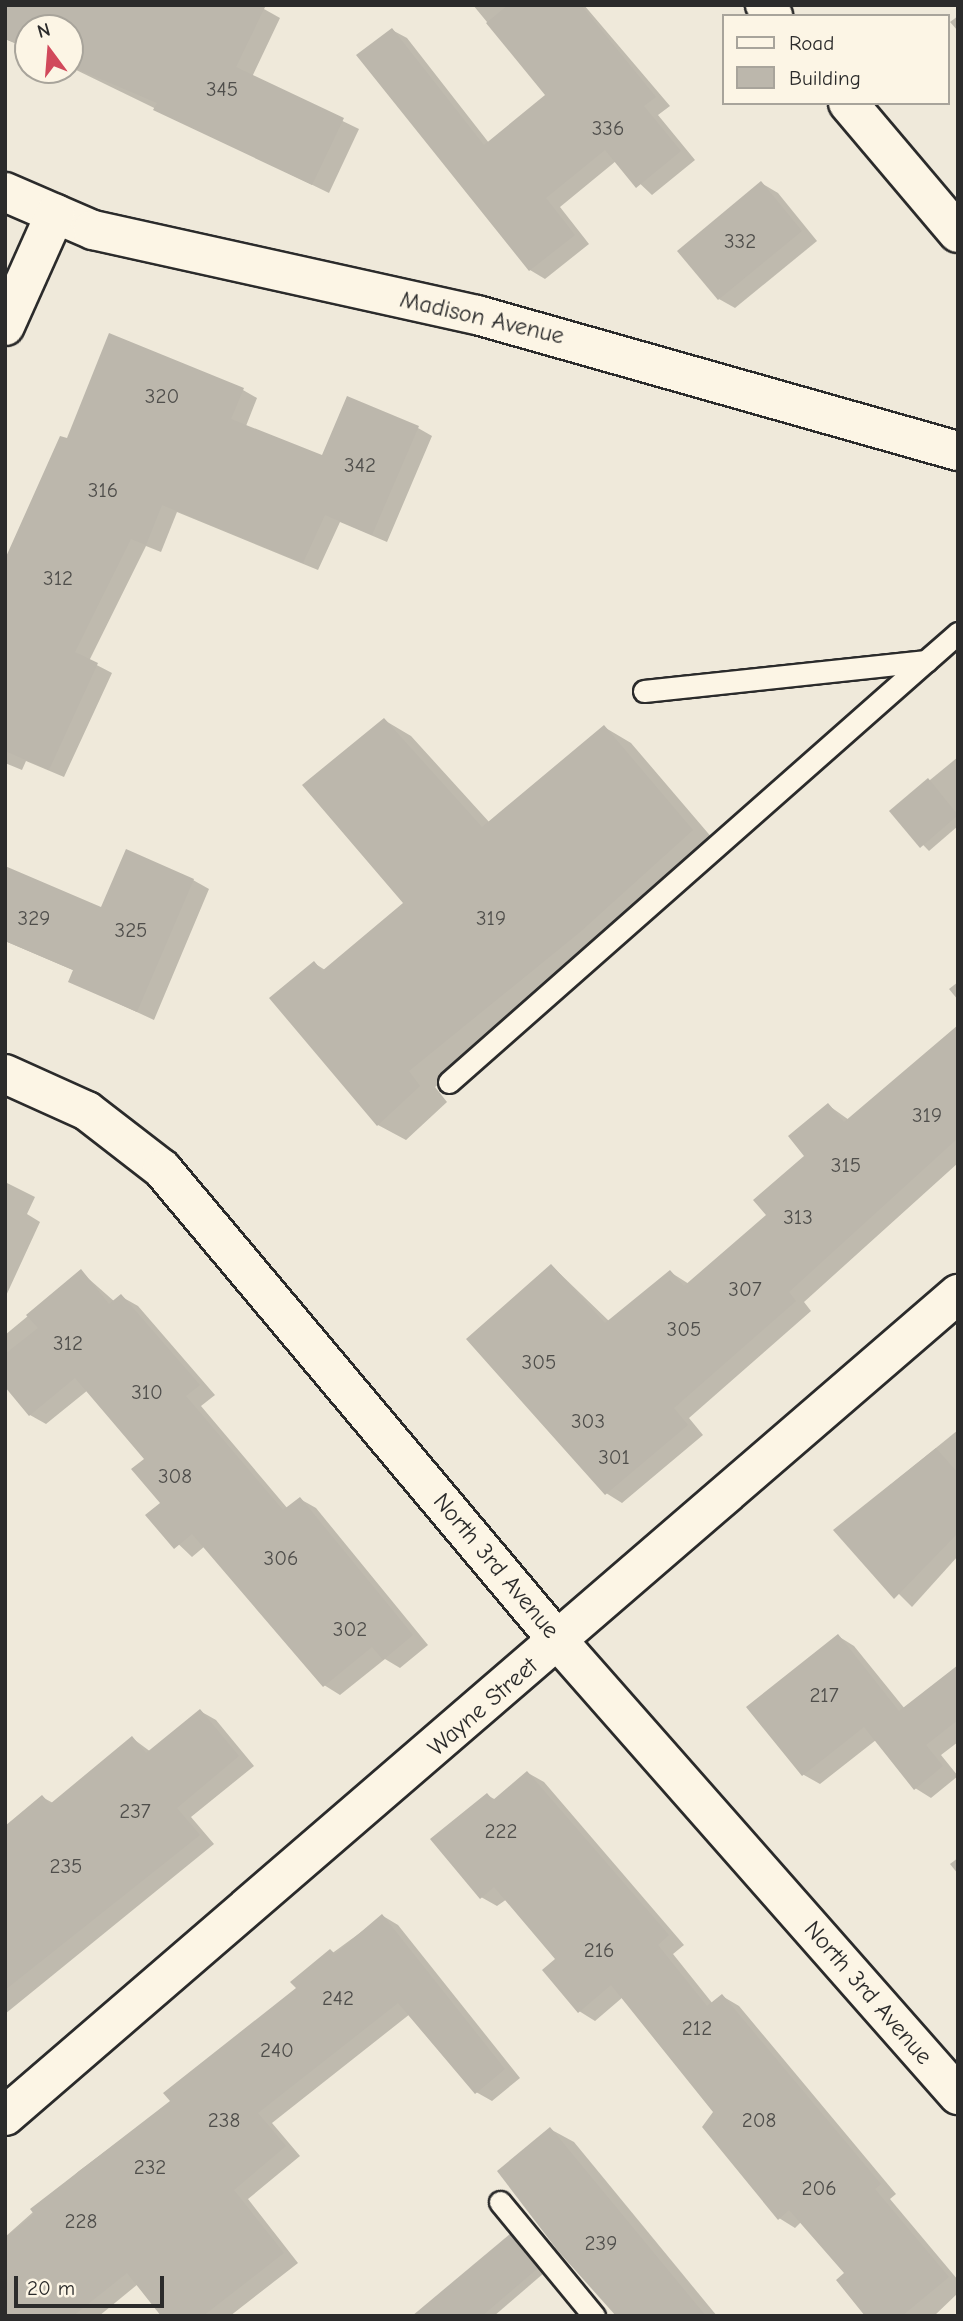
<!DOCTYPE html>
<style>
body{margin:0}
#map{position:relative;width:963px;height:2321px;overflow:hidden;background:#efe9da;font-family:"Comic Neue",sans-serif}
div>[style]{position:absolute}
.shadow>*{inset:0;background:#0003}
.building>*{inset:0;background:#bcb7ac}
.roads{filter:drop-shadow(2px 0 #2b2b2b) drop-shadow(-2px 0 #2b2b2b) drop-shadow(0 2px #2b2b2b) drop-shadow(0 -2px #2b2b2b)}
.service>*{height:21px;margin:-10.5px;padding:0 10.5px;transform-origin:10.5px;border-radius:10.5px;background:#fcf5e5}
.minor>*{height:38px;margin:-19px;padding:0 19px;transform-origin:19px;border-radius:19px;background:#fcf5e5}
span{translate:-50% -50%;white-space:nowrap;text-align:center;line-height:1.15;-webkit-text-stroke:5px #fcf5e5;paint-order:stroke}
.number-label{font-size:21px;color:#4f4e4b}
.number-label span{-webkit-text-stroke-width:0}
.street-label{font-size:24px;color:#2b2b2b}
.frame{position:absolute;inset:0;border:7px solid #2b2b2b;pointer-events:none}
.legend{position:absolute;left:722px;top:14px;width:228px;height:91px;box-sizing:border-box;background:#fcf5e5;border:2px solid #a8a49b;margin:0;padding:9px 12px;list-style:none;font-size:21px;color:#2b2b2b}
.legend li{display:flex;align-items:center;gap:14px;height:35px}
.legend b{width:35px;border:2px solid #a8a49b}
.north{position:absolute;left:14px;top:14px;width:70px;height:70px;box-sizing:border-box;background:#fcf5e5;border:2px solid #a8a49b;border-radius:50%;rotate:344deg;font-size:19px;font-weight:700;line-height:28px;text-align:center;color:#2b2b2b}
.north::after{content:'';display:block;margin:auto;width:24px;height:32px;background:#d1495b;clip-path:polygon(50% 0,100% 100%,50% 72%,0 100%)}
.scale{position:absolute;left:14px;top:2276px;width:150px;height:32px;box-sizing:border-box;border:4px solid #2b2b2b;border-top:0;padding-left:9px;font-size:21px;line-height:24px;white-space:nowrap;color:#2b2b2b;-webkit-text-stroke:5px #fcf5e5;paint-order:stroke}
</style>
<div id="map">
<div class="shadow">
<div style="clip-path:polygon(5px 5px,264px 9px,280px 18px,252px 77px,359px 129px,329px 193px,70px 67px,70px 28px,28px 28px,28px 49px,5px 39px)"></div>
<div style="clip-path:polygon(473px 5px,584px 5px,670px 106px,658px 115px,695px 160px,652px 195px,616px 161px,560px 207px,589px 244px,545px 279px,530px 270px,359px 56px,392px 30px,407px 38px,489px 143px,547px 95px)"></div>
<div style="clip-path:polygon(958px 16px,958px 31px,950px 22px)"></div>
<div style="clip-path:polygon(761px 183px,778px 193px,817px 241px,735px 308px,719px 299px)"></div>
<div style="clip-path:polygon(243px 390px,257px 398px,246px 426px,323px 457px,418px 428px,432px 436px,387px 542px,340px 522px,318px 570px,177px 512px,161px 552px,146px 546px,89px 661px,112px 673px,64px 777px,26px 761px,22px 770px,5px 763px,5px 585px,68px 440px)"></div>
<div style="clip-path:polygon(384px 720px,411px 736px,490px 823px,604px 727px,631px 743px,719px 846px,544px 1002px,435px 1087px,447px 1102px,406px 1140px,378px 1125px,314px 963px,325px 970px,406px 903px)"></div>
<div style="clip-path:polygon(958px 757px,958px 826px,929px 851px,891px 812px)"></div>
<div style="clip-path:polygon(193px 880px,209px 889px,154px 1020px,70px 981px,75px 971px,5px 941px)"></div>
<div style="clip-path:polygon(958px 982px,958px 1000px,949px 989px)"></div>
<div style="clip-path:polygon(958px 1028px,958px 1163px,804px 1302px,811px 1311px,689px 1418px,703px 1435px,622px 1503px,606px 1493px,552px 1266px,610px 1322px,670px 1272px,689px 1284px,768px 1215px,807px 1156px,828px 1105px,849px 1120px)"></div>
<div style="clip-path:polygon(5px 1182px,35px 1197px,27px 1214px,40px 1222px,5px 1298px)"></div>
<div style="clip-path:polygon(81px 1272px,115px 1302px,122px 1297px,138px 1306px,215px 1395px,201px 1406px,288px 1509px,300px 1499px,316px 1508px,428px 1645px,400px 1668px,385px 1659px,340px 1695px,324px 1685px,205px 1546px,192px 1557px,148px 1515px,162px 1503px,146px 1459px,88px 1390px,46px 1424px,30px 1415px,5px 1385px,5px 1335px)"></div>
<div style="clip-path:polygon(958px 1430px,958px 1556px,912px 1607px,835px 1530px)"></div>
<div style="clip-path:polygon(838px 1636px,854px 1646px,905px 1709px,958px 1678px,958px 1742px,941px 1755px,958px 1776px,931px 1798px,915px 1788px,876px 1740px,820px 1784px,804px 1775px,749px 1707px)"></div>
<div style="clip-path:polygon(200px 1711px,216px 1720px,254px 1766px,191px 1817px,214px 1844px,5px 2014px,5px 1829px,42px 1797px,53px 1803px,132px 1738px,151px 1752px)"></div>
<div style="clip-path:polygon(528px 1773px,544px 1782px,684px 1945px,673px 1954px,713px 2004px,722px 1996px,739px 2006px,896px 2194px,890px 2199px,958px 2280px,958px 2293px,934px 2316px,868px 2316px,846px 2273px,801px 2222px,795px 2228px,779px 2218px,715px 2112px,623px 1997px,595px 2021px,579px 2011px,557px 1959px,507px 1899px,497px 1906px,481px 1897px,487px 1795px,496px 1800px)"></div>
<div style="clip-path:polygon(958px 1858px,958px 1874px,950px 1864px)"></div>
<div style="clip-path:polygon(383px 1916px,398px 1925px,520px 2078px,492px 2101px,476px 2092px,410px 2014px,272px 2123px,300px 2156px,248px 2199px,298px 2263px,230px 2316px,163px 2316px,138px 2284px,99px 2316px,5px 2316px,5px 2237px,79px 2171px,173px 2101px,298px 1988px,293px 1982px)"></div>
<div style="clip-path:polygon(550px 2129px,574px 2142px,717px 2316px,619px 2316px)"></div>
<div style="clip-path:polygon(510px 2236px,544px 2273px,494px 2316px,430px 2316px)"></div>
</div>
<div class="building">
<div style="clip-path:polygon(5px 5px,266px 5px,236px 67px,344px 118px,312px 185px,153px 110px,157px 103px,70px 66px,70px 28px,28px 28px,28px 48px,5px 39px)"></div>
<div style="clip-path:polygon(508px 5px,581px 5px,656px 97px,644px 106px,681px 151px,636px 188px,605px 150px,546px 198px,575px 235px,529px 271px,356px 55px,392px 28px,484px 145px,545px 95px,486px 23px)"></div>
<div style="clip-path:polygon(761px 181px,802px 231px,718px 300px,677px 251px)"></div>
<div style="clip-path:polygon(109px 333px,244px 388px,231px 419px,322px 455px,347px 396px,419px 426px,372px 535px,325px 515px,303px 563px,162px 505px,146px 545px,131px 539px,75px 652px,98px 663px,49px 770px,5px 751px,5px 559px,60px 436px,67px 438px)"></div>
<div style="clip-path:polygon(384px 718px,482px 827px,604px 725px,693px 830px,579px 933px,409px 1071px,420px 1086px,377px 1126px,269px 998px,314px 961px,322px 971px,403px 903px,302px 785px)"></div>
<div style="clip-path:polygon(928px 778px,958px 815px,920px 848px,889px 811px)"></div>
<div style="clip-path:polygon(126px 849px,194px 879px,137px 1012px,68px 982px,73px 970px,5px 941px,5px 866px,101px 907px)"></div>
<div style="clip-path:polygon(958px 1025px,958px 1138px,789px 1292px,796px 1301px,674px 1408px,688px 1425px,605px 1495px,466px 1339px,551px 1264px,605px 1323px,670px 1270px,684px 1286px,766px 1215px,753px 1200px,804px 1156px,788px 1136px,828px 1103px,844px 1122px)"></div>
<div style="clip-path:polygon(81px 1269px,109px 1304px,121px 1294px,200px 1385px,186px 1396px,283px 1510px,300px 1497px,413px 1635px,383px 1660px,372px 1647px,323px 1687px,192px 1534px,174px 1549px,145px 1515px,160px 1503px,131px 1469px,144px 1459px,75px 1378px,29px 1416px,5px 1387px,5px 1354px,38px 1328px,26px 1315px)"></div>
<div style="clip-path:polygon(936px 1448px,958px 1473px,958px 1533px,894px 1599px,833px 1530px)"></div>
<div style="clip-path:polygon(838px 1634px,899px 1711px,958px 1665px,958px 1720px,926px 1745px,943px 1766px,914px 1790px,864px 1727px,802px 1776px,746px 1707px)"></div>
<div style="clip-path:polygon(200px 1709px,239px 1756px,177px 1808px,200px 1835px,5px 1990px,5px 1826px,42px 1795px,50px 1804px,132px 1736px,146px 1753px)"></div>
<div style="clip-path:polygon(527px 1771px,669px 1935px,658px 1945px,707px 2006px,722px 1994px,881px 2184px,875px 2189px,949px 2277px,902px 2316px,865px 2316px,836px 2280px,844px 2273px,789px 2210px,778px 2220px,702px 2127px,713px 2112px,611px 1985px,578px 2013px,542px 1970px,555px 1959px,494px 1887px,480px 1899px,430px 1839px,487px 1793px,493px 1800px)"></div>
<div style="clip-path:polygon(382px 1914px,505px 2069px,475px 2094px,398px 2003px,258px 2113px,286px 2146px,234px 2190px,284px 2253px,203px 2316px,161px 2316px,127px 2273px,73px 2316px,5px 2316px,5px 2238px,34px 2214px,30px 2209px,170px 2101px,163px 2093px,296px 1988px,290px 1982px,330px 1949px,335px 1954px)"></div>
<div style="clip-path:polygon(550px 2127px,706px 2316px,616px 2316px,558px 2251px,497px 2171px)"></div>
<div style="clip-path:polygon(510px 2234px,538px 2268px,482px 2316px,412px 2316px)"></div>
</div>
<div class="roads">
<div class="service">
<div style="left:644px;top:691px;width:284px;rotate:-6.1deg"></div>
<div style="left:926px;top:661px;width:43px;rotate:-41.2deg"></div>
<div style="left:449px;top:1082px;width:636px;rotate:-41.43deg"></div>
<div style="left:500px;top:2202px;width:148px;rotate:50.5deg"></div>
</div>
<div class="minor">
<div style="left:765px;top:5px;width:14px;rotate:54deg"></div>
<div style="left:848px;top:103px;width:170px;rotate:49.8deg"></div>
<div style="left:5px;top:192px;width:96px;rotate:23.4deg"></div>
<div style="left:93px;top:230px;width:393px;rotate:12.5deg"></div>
<div style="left:477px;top:315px;width:500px;rotate:15.8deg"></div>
<div style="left:5px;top:326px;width:123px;rotate:-65.9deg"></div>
<div style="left:5px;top:1074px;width:90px;rotate:24.3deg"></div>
<div style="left:87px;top:1111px;width:95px;rotate:37.7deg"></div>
<div style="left:162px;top:1169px;width:618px;rotate:49.99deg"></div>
<div style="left:559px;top:1642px;width:604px;rotate:48.63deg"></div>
<div style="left:5px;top:2116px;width:1259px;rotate:-40.78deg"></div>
</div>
</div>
<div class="number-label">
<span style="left:222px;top:89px">345</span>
<span style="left:608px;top:128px">336</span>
<span style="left:740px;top:241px">332</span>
<span style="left:162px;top:396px">320</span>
<span style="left:360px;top:465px">342</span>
<span style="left:103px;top:490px">316</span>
<span style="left:58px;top:578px">312</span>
<span style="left:34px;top:918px">329</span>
<span style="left:491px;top:918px">319</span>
<span style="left:131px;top:930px">325</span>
<span style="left:927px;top:1115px">319</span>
<span style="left:846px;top:1165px">315</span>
<span style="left:798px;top:1217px">313</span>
<span style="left:745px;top:1289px">307</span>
<span style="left:684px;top:1329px">305</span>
<span style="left:68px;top:1343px">312</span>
<span style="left:539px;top:1362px">305</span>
<span style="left:147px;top:1392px">310</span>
<span style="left:588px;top:1421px">303</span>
<span style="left:614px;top:1457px">301</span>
<span style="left:175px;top:1476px">308</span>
<span style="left:281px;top:1558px">306</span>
<span style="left:350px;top:1629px">302</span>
<span style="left:824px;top:1695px">217</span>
<span style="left:135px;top:1811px">237</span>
<span style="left:501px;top:1831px">222</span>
<span style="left:66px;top:1866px">235</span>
<span style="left:599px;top:1950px">216</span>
<span style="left:338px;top:1998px">242</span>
<span style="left:697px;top:2028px">212</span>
<span style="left:277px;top:2050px">240</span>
<span style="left:224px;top:2120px">238</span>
<span style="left:759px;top:2120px">208</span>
<span style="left:150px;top:2167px">232</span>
<span style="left:819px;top:2188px">206</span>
<span style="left:81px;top:2221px">228</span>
<span style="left:601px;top:2243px">239</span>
</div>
<div class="street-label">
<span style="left:482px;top:318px;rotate:13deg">Madison Avenue</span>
<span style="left:496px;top:1566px;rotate:50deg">North 3rd Avenue</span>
<span style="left:483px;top:1707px;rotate:-41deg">Wayne Street</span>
<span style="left:868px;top:1993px;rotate:49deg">North 3rd Avenue</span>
</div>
<div class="frame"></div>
<ul class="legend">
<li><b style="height:9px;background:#fcf5e5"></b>Road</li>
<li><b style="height:19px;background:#bcb7ac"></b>Building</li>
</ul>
<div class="north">N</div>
<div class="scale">20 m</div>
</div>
